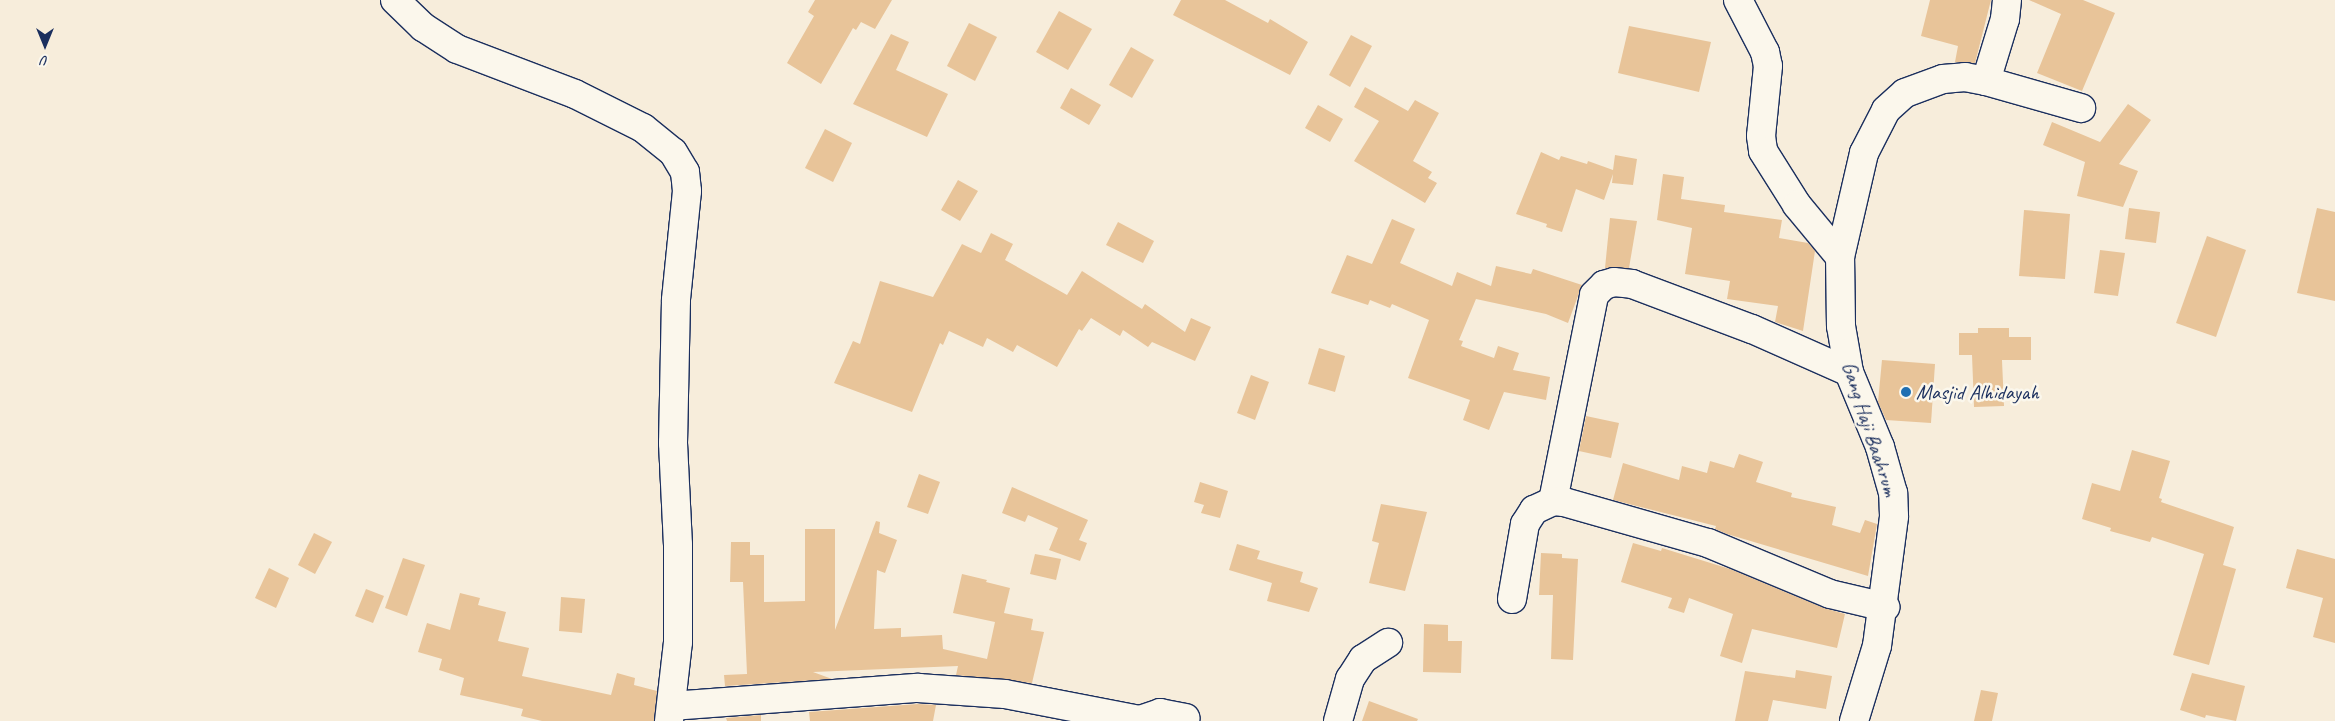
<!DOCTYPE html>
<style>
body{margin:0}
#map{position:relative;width:2335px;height:721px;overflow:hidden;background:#f7eddb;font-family:Caveat,sans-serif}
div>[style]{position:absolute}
.building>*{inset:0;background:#e8c499}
.roads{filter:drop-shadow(1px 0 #1b2f5e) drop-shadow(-1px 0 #1b2f5e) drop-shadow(0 1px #1b2f5e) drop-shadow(0 -1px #1b2f5e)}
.minor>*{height:28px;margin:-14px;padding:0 14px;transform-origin:14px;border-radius:14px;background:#fbf7ec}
.dots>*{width:14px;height:14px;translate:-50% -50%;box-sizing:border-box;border:2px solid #fbf7ec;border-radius:50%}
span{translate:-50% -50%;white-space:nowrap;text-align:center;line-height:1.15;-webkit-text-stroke:5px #fbf7ec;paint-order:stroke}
.poi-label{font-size:21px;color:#1b2f5e}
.left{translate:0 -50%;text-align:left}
.street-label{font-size:21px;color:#1b2f5e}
.north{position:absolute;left:20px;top:20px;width:50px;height:50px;-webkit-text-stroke:4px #fbf7ec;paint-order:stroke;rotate:180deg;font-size:14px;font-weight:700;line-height:20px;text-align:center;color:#1b2f5e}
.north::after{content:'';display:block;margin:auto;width:18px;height:22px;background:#1b2f5e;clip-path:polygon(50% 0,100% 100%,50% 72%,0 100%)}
</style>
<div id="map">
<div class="building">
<div style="clip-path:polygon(815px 0,892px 0,875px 29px,861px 22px,856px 30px,853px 28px,821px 84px,787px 63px,814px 16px,808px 12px)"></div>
<div style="clip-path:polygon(1181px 0,1225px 0,1268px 23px,1270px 19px,1308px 42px,1290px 75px,1173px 15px)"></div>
<div style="clip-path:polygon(1930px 0,1991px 0,1975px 63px,1955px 62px,1958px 46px,1921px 36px)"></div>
<div style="clip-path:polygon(2029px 0,2083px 0,2115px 13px,2082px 91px,2037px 73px,2061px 14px)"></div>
<div style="clip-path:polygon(1059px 11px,1092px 29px,1068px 70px,1036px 52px)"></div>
<div style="clip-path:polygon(969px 23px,997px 37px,975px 81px,947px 66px)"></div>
<div style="clip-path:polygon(1629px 26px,1711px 42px,1699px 92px,1618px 73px)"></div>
<div style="clip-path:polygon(891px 34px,909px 42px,896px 70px,948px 94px,927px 137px,853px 104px)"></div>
<div style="clip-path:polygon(1351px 35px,1372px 46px,1350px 87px,1329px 75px)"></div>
<div style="clip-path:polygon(1131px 47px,1154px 60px,1132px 98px,1109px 85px)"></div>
<div style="clip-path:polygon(1365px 87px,1408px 111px,1415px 100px,1439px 113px,1413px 161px,1432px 172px,1428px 178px,1437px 183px,1425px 203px,1354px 161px,1379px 121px,1354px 107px)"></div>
<div style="clip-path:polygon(1071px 88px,1101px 105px,1089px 125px,1060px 108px)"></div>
<div style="clip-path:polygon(2128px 104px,2151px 120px,2119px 164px,2138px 171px,2123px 207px,2077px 196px,2085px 162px,2043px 145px,2052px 122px,2100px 142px)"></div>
<div style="clip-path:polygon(1318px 105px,1343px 119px,1330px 142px,1305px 128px)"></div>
<div style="clip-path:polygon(825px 129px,852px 143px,833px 182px,805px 168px)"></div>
<div style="clip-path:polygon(1541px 152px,1559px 160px,1561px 156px,1587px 164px,1588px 161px,1613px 170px,1615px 155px,1637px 159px,1633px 185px,1612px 183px,1613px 174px,1604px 200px,1576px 189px,1562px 232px,1546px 227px,1547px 224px,1516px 214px)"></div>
<div style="clip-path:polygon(1663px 174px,1684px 177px,1681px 199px,1725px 205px,1724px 212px,1782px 220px,1779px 238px,1808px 243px,1815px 251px,1803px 331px,1775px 322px,1778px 306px,1727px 299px,1730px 281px,1685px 274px,1692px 228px,1657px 220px)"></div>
<div style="clip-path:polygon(958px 180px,978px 191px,960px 221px,941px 210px)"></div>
<div style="clip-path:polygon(2129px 208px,2160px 212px,2156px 243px,2125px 239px)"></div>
<div style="clip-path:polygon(2317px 208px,2335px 212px,2335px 301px,2297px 293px)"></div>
<div style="clip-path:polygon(2024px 210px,2070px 214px,2065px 279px,2019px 276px)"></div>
<div style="clip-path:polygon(1610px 218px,1637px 221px,1629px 268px,1605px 268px)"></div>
<div style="clip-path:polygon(1392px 219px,1415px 229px,1400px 263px,1452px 286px,1457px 272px,1491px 286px,1496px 266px,1531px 274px,1533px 269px,1582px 285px,1568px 323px,1546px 314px,1476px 299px,1459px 340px,1463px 341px,1461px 346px,1494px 358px,1498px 346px,1519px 353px,1513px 370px,1550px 377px,1546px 400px,1504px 392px,1489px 430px,1463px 420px,1470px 400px,1408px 378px,1429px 320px,1392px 304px,1390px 308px,1370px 300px,1368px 305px,1331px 293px,1347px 255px,1372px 264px)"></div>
<div style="clip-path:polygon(1118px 222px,1154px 241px,1143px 263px,1106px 245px)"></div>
<div style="clip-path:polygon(991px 233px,1013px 244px,1005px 260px,1067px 295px,1082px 271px,1142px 309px,1145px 304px,1185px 332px,1191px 318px,1211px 327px,1195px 361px,1152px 342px,1148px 347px,1123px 330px,1120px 336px,1091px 318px,1082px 331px,1079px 329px,1057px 367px,1017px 345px,1013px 352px,987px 338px,983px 347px,949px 331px,943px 345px,940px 343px,912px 412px,834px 383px,853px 341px,860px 344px,880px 281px,933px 297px,962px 244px,981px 253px)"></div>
<div style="clip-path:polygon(2207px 236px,2246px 250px,2216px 337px,2176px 323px)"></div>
<div style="clip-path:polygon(2100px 250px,2125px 253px,2118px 296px,2094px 293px)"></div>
<div style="clip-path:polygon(1978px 328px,2009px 328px,2009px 337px,2031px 337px,2031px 360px,2002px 360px,2004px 406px,1974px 407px,1972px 355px,1959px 355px,1959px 333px,1978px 333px)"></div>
<div style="clip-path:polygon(1319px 348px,1345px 356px,1335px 392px,1308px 384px)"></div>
<div style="clip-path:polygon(1882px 360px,1935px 364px,1931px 423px,1886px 420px,1878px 402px)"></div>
<div style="clip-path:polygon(1251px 375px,1269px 382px,1255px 420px,1237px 413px)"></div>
<div style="clip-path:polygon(1586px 416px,1619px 423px,1611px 458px,1579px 451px)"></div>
<div style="clip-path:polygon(2132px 450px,2170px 461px,2159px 498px,2162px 499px,2161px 502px,2234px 527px,2223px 565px,2236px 569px,2209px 665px,2173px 655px,2204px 554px,2152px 537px,2150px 542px,2110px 531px,2111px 528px,2082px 519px,2092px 483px,2120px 491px)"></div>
<div style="clip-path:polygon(1739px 454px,1763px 462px,1756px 482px,1792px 493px,1791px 497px,1836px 507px,1832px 525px,1860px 533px,1865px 520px,1877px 524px,1868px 576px,1727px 534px,1715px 529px,1716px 526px,1613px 500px,1623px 463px,1679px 480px,1682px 466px,1707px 473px,1710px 461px,1734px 468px)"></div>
<div style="clip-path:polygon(919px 474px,940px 482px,928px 514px,907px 507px)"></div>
<div style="clip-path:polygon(1200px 482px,1228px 491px,1220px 518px,1201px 513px,1204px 505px,1194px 502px)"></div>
<div style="clip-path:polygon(1012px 487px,1088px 520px,1079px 540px,1087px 543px,1080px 561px,1049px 550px,1058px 528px,1028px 515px,1025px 522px,1002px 513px)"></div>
<div style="clip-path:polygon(1381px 504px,1427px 512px,1405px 591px,1369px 583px,1379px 543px,1372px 541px)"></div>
<div style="clip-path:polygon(876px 521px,880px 522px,879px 533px,897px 540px,885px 573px,877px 570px,874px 629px,901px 628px,901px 637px,942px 635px,943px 649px,987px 659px,995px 622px,953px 613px,962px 574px,987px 580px,986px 582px,1010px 588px,1004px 613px,1033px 619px,1031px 630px,1044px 632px,1032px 683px,956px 675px,958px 666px,813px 672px,832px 679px,725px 686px,724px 675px,747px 674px,743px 582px,730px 582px,731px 542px,750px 542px,750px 555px,764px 555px,764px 602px,805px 601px,805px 529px,835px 529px,835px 630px)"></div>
<div style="clip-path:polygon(314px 533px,332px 542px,315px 574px,298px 565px)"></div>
<div style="clip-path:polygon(1633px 543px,1661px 551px,1662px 548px,1730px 569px,1824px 608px,1845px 614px,1837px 648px,1752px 629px,1742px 663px,1720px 656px,1733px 614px,1689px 598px,1684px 613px,1668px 608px,1672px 598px,1621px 582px)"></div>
<div style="clip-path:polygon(1237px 544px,1260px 551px,1257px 559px,1303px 572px,1300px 582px,1318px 588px,1309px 612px,1267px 601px,1272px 583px,1229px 570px)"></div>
<div style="clip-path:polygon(2297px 549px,2335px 559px,2335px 643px,2313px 637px,2323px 598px,2286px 588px)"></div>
<div style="clip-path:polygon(1541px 553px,1562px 554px,1562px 558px,1578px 559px,1573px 660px,1551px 659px,1553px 595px,1539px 595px)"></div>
<div style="clip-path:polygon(1035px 554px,1061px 559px,1056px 580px,1030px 574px)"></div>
<div style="clip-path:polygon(403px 558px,425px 565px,407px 616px,385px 608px)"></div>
<div style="clip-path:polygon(269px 568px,289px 578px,276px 608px,255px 598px)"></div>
<div style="clip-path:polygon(366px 589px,384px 596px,373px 623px,355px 616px)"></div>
<div style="clip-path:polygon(460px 593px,480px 598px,478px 605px,506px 612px,498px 641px,529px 648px,522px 676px,611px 695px,617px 673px,635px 678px,634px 685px,657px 691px,654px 721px,542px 721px,521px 716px,523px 709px,460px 695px,464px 678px,439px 670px,442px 659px,418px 652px,427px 623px,450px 630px)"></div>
<div style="clip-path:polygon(561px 597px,585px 599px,582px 633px,559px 631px)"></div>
<div style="clip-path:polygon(1424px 624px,1448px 625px,1448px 641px,1462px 641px,1461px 673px,1423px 672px)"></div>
<div style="clip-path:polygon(1796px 670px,1832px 676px,1826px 709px,1773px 700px,1768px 721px,1735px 721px,1745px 671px,1795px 678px)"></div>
<div style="clip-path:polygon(2192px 673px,2245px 686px,2236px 721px,2206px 715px,2205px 718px,2180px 710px)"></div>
<div style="clip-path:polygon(1981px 690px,1998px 693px,1992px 721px,1974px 721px)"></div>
<div style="clip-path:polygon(1369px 701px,1418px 719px,1417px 721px,1362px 721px)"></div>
<div style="clip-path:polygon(918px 704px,936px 705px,933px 721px,810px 721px,809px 712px)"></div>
<div style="clip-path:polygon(761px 715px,761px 721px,727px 721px,726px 718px)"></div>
</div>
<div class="roads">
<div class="minor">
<div style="left:395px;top:0;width:39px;rotate:44deg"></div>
<div style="left:423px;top:27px;width:40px;rotate:32.9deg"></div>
<div style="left:457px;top:49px;width:126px;rotate:20.9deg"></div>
<div style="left:575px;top:94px;width:76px;rotate:26.6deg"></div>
<div style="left:643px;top:128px;width:38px;rotate:39deg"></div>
<div style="left:673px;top:152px;width:23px;rotate:59deg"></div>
<div style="left:685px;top:172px;width:19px;rotate:84deg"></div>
<div style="left:687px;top:191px;width:110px;rotate:95.8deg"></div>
<div style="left:676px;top:300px;width:143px;rotate:91.2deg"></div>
<div style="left:673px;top:443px;width:102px;rotate:87.2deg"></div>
<div style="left:678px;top:545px;width:97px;rotate:90deg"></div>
<div style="left:678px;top:642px;width:80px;rotate:96.5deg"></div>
<div style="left:1738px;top:0;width:59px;rotate:62.6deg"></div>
<div style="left:1765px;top:52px;width:14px;rotate:78deg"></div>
<div style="left:1768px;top:66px;width:70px;rotate:95.7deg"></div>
<div style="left:1761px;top:136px;width:15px;rotate:82deg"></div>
<div style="left:1763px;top:151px;width:64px;rotate:57.8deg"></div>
<div style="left:1797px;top:205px;width:67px;rotate:50.4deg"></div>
<div style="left:1986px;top:81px;width:65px;rotate:-73deg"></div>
<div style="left:2005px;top:19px;width:19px;rotate:-84deg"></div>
<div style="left:1553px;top:501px;width:210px;rotate:-78.7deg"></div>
<div style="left:1594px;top:295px;width:14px;rotate:-45deg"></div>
<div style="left:1604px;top:285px;width:10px;rotate:-17deg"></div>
<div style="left:1614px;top:282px;width:18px;rotate:6deg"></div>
<div style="left:1632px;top:284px;width:128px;rotate:20.6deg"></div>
<div style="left:1752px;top:329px;width:106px;rotate:23.9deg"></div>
<div style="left:1512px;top:599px;width:76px;rotate:-80.2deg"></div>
<div style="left:1525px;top:524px;width:17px;rotate:-57deg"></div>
<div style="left:1534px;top:510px;width:21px;rotate:-25deg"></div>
<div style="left:1553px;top:501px;width:11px;rotate:5deg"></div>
<div style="left:1564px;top:502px;width:150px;rotate:15.9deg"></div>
<div style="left:1708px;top:543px;width:132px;rotate:22.7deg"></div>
<div style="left:1830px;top:594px;width:57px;rotate:13.3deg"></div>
<div style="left:671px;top:706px;width:248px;rotate:-4.2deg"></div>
<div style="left:918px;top:688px;width:87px;rotate:3.9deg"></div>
<div style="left:1005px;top:694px;width:137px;rotate:10.9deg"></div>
<div style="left:1140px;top:720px;width:21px;rotate:-19deg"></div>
<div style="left:1160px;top:713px;width:26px;rotate:11deg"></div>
<div style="left:1338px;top:721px;width:44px;rotate:-74.1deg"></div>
<div style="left:1350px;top:679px;width:24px;rotate:-57deg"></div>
<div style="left:1363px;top:659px;width:30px;rotate:-33deg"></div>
<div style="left:1854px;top:721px;width:78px;rotate:-73deg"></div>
<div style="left:1877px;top:646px;width:131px;rotate:-82.5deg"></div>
<div style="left:1894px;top:516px;width:23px;rotate:-92deg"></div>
<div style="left:1893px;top:493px;width:48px;rotate:-105.8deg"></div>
<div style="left:1880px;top:447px;width:81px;rotate:-112.5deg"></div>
<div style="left:1849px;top:372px;width:47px;rotate:-99.9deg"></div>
<div style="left:1841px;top:326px;width:69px;rotate:-90.8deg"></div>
<div style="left:1840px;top:257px;width:107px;rotate:-77deg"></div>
<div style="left:1864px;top:153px;width:48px;rotate:-62.9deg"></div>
<div style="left:1886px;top:110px;width:25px;rotate:-42deg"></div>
<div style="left:1905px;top:93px;width:40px;rotate:-20.2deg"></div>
<div style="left:1943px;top:79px;width:22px;rotate:-5deg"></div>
<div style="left:1965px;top:77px;width:21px;rotate:11deg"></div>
<div style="left:1986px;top:81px;width:99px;rotate:15.9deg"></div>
</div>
</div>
<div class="dots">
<div style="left:1906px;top:392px;background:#1f6fb2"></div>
</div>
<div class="poi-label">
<span class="left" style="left:1916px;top:392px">Masjid Alhidayah</span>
</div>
<div class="street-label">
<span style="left:1870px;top:429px;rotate:72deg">Gang Haji Baahrum</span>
</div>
<div class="north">U</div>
</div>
